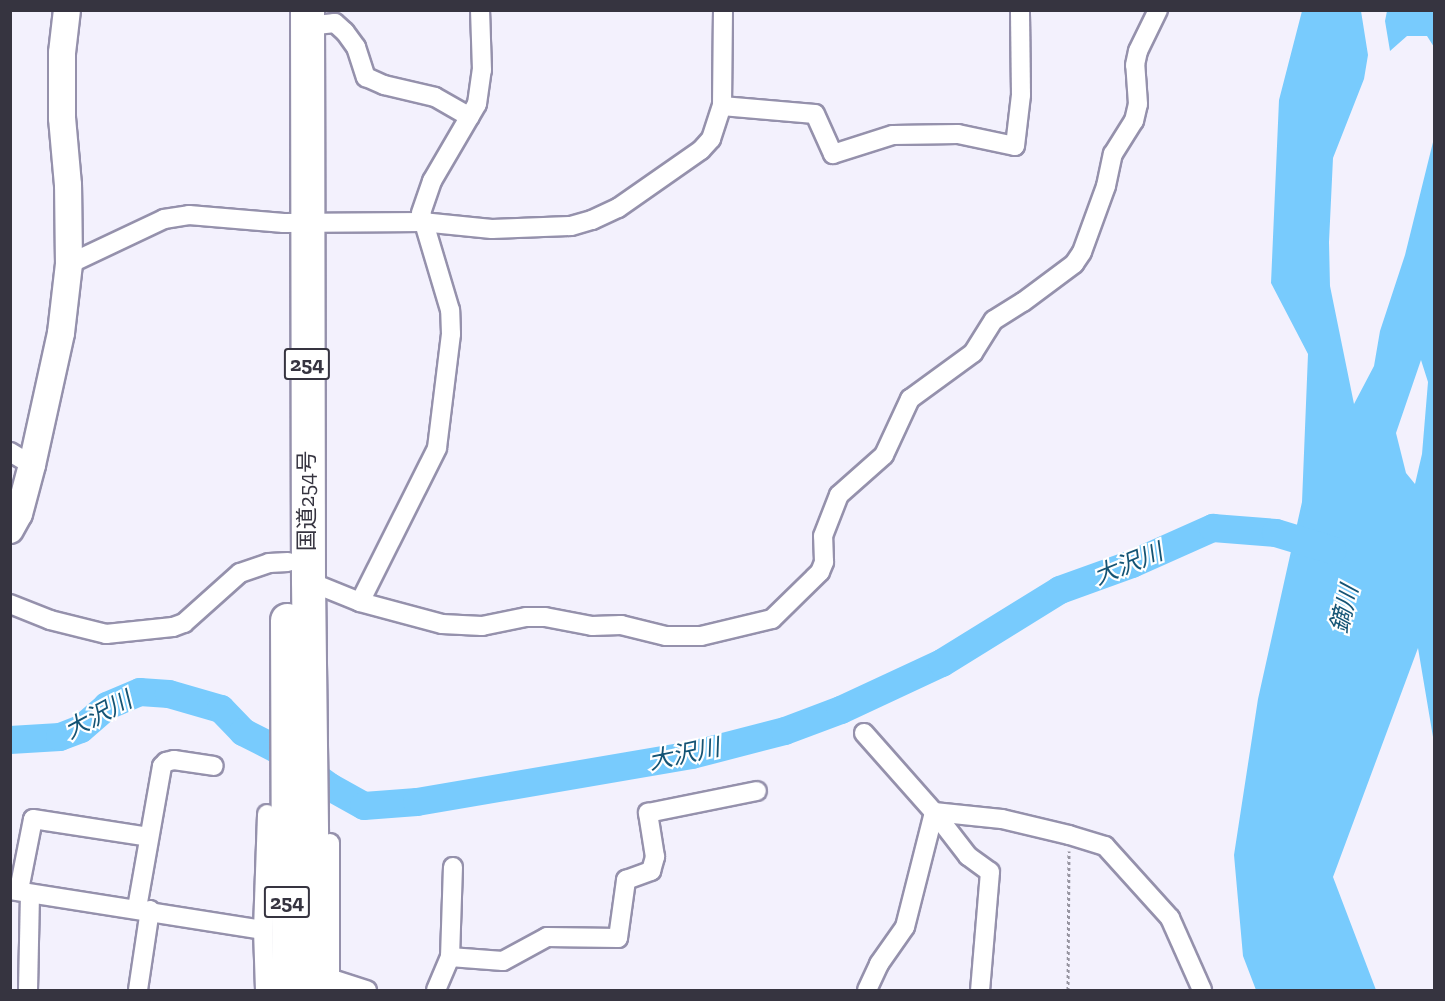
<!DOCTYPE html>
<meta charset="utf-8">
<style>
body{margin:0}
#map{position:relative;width:1445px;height:1001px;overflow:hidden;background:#f3f1fd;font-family:"Zilla Slab","Noto Sans JP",serif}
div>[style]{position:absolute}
.water>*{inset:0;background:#78cbfd}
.river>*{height:28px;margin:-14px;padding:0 14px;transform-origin:14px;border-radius:14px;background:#78cbfd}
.path>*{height:3px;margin-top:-1.5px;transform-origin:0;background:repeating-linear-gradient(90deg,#9694a0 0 3px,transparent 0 6px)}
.roads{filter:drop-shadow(2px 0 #9591ac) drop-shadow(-2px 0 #9591ac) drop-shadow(0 2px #9591ac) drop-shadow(0 -2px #9591ac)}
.street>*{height:18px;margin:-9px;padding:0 9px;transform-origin:9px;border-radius:9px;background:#fff}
.secondary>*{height:26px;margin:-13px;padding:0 13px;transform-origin:13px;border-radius:13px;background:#fff}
.highway>*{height:33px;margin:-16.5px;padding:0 16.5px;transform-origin:16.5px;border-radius:16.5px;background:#fff}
span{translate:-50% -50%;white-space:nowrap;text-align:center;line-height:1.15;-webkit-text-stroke:4.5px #fff;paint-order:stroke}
.shield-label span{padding:2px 4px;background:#fff;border:2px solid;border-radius:4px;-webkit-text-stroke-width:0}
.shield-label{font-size:21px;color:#363440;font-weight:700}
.street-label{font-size:22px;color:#363440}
.water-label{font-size:24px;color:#145475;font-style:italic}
.frame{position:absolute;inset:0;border:12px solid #363440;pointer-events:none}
</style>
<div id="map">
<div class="water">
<div style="clip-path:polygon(evenodd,1302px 11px,1361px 11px,1368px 55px,1364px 79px,1333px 158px,1329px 242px,1330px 286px,1354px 404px,1374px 366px,1380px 331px,1405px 255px,1434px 138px,1434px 743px,1418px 648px,1333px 877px,1376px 990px,1256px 990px,1243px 956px,1234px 855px,1258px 699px,1302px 502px,1308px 354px,1271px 283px,1279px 100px,1302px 11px,1421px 360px,1428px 382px,1422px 454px,1415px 484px,1406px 473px,1396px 433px,1421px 360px)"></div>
<div style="clip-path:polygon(1387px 11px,1434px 11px,1434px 47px,1427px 36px,1407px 36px,1390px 51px,1385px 21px)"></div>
</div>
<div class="river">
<div style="left:10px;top:740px;width:50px;rotate:-3.4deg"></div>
<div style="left:60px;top:737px;width:22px;rotate:-21deg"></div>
<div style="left:81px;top:729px;width:35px;rotate:-41deg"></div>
<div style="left:107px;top:706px;width:36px;rotate:-23deg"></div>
<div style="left:140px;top:692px;width:29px;rotate:4deg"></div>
<div style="left:169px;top:694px;width:54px;rotate:16.1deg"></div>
<div style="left:221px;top:709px;width:32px;rotate:46deg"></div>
<div style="left:243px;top:732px;width:38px;rotate:27deg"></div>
<div style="left:277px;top:749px;width:65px;rotate:35.6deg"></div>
<div style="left:330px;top:787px;width:39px;rotate:29deg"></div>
<div style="left:364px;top:806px;width:53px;rotate:-4.3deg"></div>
<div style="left:417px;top:802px;width:279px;rotate:-9.7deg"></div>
<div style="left:692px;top:755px;width:96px;rotate:-14.5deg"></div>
<div style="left:785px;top:731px;width:60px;rotate:-20.6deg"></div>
<div style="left:841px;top:710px;width:111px;rotate:-25deg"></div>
<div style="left:942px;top:663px;width:139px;rotate:-31.7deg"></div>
<div style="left:1060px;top:590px;width:77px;rotate:-19.9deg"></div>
<div style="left:1132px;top:564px;width:89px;rotate:-24deg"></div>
<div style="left:1213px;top:528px;width:63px;rotate:4.5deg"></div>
<div style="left:1276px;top:533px;width:59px;rotate:16.9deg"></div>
</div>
<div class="path">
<div style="left:1068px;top:990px;width:139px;rotate:-89.6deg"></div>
</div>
<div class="roads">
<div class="street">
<div style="left:307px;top:26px;width:28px;rotate:-6deg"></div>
<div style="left:335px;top:23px;width:13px;rotate:42deg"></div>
<div style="left:345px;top:32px;width:19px;rotate:54deg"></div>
<div style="left:356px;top:47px;width:32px;rotate:72deg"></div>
<div style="left:366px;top:77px;width:20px;rotate:24deg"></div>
<div style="left:384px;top:85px;width:52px;rotate:13.2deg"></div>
<div style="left:435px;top:97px;width:40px;rotate:29.7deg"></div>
<div style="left:722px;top:106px;width:93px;rotate:4.9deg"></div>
<div style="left:815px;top:114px;width:44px;rotate:65.8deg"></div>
<div style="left:833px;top:154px;width:63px;rotate:-17.6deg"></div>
<div style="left:893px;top:135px;width:65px;rotate:-0.9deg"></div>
<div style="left:958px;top:134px;width:58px;rotate:11.9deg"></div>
<div style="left:1015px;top:146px;width:51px;rotate:-83.3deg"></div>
<div style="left:1021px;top:95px;width:85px;rotate:-90.7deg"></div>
<div style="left:69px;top:264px;width:105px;rotate:-25.3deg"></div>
<div style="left:164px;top:219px;width:25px;rotate:-9deg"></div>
<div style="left:189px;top:215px;width:95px;rotate:4.8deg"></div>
<div style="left:284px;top:223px;width:138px;rotate:-0.4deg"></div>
<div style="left:422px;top:222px;width:70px;rotate:5.7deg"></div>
<div style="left:492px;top:229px;width:79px;rotate:-2.2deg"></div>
<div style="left:571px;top:226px;width:22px;rotate:-16deg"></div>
<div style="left:592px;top:220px;width:29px;rotate:-25deg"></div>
<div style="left:618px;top:208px;width:101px;rotate:-34.9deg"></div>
<div style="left:701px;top:150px;width:15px;rotate:-48deg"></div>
<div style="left:711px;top:139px;width:35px;rotate:-72deg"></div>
<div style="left:722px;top:106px;width:96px;rotate:-89.4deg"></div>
<div style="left:10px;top:452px;width:26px;rotate:31deg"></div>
<div style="left:308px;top:581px;width:56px;rotate:22deg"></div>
<div style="left:360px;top:602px;width:85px;rotate:15deg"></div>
<div style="left:442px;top:624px;width:40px;rotate:2.9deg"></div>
<div style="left:482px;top:626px;width:45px;rotate:-11.6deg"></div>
<div style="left:526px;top:617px;width:19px"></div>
<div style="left:545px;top:617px;width:48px;rotate:10.8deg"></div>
<div style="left:592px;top:626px;width:29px;rotate:-2deg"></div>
<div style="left:621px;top:625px;width:46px;rotate:13.7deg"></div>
<div style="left:666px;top:636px;width:35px"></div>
<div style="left:701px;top:636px;width:73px;rotate:-13.5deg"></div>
<div style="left:772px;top:619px;width:67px;rotate:-44.4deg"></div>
<div style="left:820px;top:572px;width:11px;rotate:-68deg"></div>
<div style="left:824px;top:562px;width:26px;rotate:-92deg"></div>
<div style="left:823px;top:536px;width:44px;rotate:-68.7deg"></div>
<div style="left:839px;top:495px;width:60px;rotate:-41.6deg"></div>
<div style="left:884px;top:455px;width:62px;rotate:-65.1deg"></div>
<div style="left:910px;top:399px;width:78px;rotate:-36.1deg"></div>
<div style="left:973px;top:353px;width:39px;rotate:-58deg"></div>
<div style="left:994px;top:320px;width:34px;rotate:-32deg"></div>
<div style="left:1023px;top:302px;width:64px;rotate:-36.7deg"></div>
<div style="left:1074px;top:264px;width:14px;rotate:-56deg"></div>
<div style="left:1082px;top:252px;width:70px;rotate:-70deg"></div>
<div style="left:1106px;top:186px;width:33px;rotate:-78deg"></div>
<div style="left:1113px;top:154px;width:39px;rotate:-58deg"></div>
<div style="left:1134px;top:121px;width:17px;rotate:-77deg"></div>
<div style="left:1138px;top:104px;width:39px;rotate:-94deg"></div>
<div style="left:1135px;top:65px;width:14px;rotate:-78deg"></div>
<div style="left:1138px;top:51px;width:46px;rotate:-64deg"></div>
<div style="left:360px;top:602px;width:172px;rotate:-63.4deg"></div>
<div style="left:437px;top:448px;width:115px;rotate:-83deg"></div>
<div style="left:451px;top:334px;width:24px;rotate:-92deg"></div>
<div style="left:450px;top:310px;width:101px;rotate:-106.6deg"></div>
<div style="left:421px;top:213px;width:34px;rotate:-71deg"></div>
<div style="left:432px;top:181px;width:89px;rotate:-59.7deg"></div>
<div style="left:477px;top:104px;width:34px;rotate:-82deg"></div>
<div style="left:482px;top:70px;width:60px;rotate:-91.9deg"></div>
<div style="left:10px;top:604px;width:43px;rotate:21.8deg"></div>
<div style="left:50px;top:620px;width:58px;rotate:14deg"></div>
<div style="left:106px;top:634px;width:67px;rotate:-6deg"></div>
<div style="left:173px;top:627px;width:12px;rotate:-20deg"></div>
<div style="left:184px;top:623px;width:75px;rotate:-41.8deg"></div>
<div style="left:240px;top:573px;width:31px;rotate:-19deg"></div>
<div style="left:269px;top:563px;width:19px;rotate:-3deg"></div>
<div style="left:864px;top:733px;width:106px;rotate:48.5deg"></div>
<div style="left:934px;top:812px;width:68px;rotate:5.9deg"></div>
<div style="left:1002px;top:819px;width:69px;rotate:13.4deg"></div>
<div style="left:1069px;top:835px;width:38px;rotate:17deg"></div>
<div style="left:1105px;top:846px;width:97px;rotate:47.9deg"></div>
<div style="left:1170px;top:918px;width:79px;rotate:66deg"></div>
<div style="left:934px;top:812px;width:56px;rotate:52.3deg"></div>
<div style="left:968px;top:856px;width:27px;rotate:36deg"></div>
<div style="left:990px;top:872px;width:118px;rotate:94.8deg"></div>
<div style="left:10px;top:890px;width:256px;rotate:9deg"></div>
<div style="left:19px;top:890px;width:72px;rotate:-78.8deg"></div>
<div style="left:33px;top:819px;width:117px;rotate:8.8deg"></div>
<div style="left:137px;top:908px;width:144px;rotate:-80deg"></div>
<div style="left:162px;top:766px;width:6px;rotate:-45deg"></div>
<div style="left:166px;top:762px;width:8px;rotate:-14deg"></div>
<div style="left:174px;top:760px;width:40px;rotate:8.5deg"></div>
<div style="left:450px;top:957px;width:53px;rotate:4.3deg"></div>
<div style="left:503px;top:961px;width:50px;rotate:-28.6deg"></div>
<div style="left:547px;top:937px;width:71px;rotate:0.8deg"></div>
<div style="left:618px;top:938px;width:59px;rotate:-82.1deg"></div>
<div style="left:626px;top:880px;width:27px;rotate:-20deg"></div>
<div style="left:651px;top:871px;width:15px;rotate:-74deg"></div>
<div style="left:655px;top:857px;width:45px;rotate:-99deg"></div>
<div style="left:648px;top:813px;width:111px;rotate:-11.4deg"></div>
<div style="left:329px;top:978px;width:40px;rotate:18deg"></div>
<div style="left:28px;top:990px;width:96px;rotate:-88.8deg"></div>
<div style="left:138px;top:990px;width:81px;rotate:-81.5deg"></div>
<div style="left:265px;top:990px;width:60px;rotate:-91.9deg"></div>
<div style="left:263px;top:930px;width:116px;rotate:-88deg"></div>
<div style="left:330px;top:990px;width:147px;rotate:-90deg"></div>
<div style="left:436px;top:990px;width:36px;rotate:-67deg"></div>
<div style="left:450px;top:957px;width:90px;rotate:-88.1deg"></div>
<div style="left:867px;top:990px;width:29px;rotate:-65deg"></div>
<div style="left:879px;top:964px;width:45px;rotate:-54.9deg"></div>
<div style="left:905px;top:927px;width:119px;rotate:-75.8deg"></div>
</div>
<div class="secondary">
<div style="left:10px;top:530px;width:18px;rotate:-61deg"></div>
<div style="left:19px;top:514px;width:51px;rotate:-75.1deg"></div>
<div style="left:32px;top:465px;width:135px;rotate:-77.6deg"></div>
<div style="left:61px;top:333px;width:69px;rotate:-83.4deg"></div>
<div style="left:69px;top:264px;width:79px;rotate:-90.7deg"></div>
<div style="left:68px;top:185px;width:67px;rotate:-95.1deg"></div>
<div style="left:62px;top:118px;width:65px;rotate:-90deg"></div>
<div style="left:62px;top:53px;width:43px;rotate:-83.4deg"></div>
</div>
<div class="highway">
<div style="left:307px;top:10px;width:571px;rotate:89.9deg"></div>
<div style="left:308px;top:581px;width:409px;rotate:89.3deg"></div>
<div style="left:287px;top:620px;width:370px;rotate:89.8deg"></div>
</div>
</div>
<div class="shield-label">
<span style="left:307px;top:364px">254</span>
<span style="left:287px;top:902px">254</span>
</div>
<div class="street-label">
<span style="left:307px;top:501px;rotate:-90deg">国道254号</span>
</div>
<div class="water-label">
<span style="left:1128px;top:564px;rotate:-22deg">大沢川</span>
<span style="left:1344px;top:609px;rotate:-76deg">鏑川</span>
<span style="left:98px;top:715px;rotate:-28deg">大沢川</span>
<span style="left:684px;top:754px;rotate:-12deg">大沢川</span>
</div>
<div class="frame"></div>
</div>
